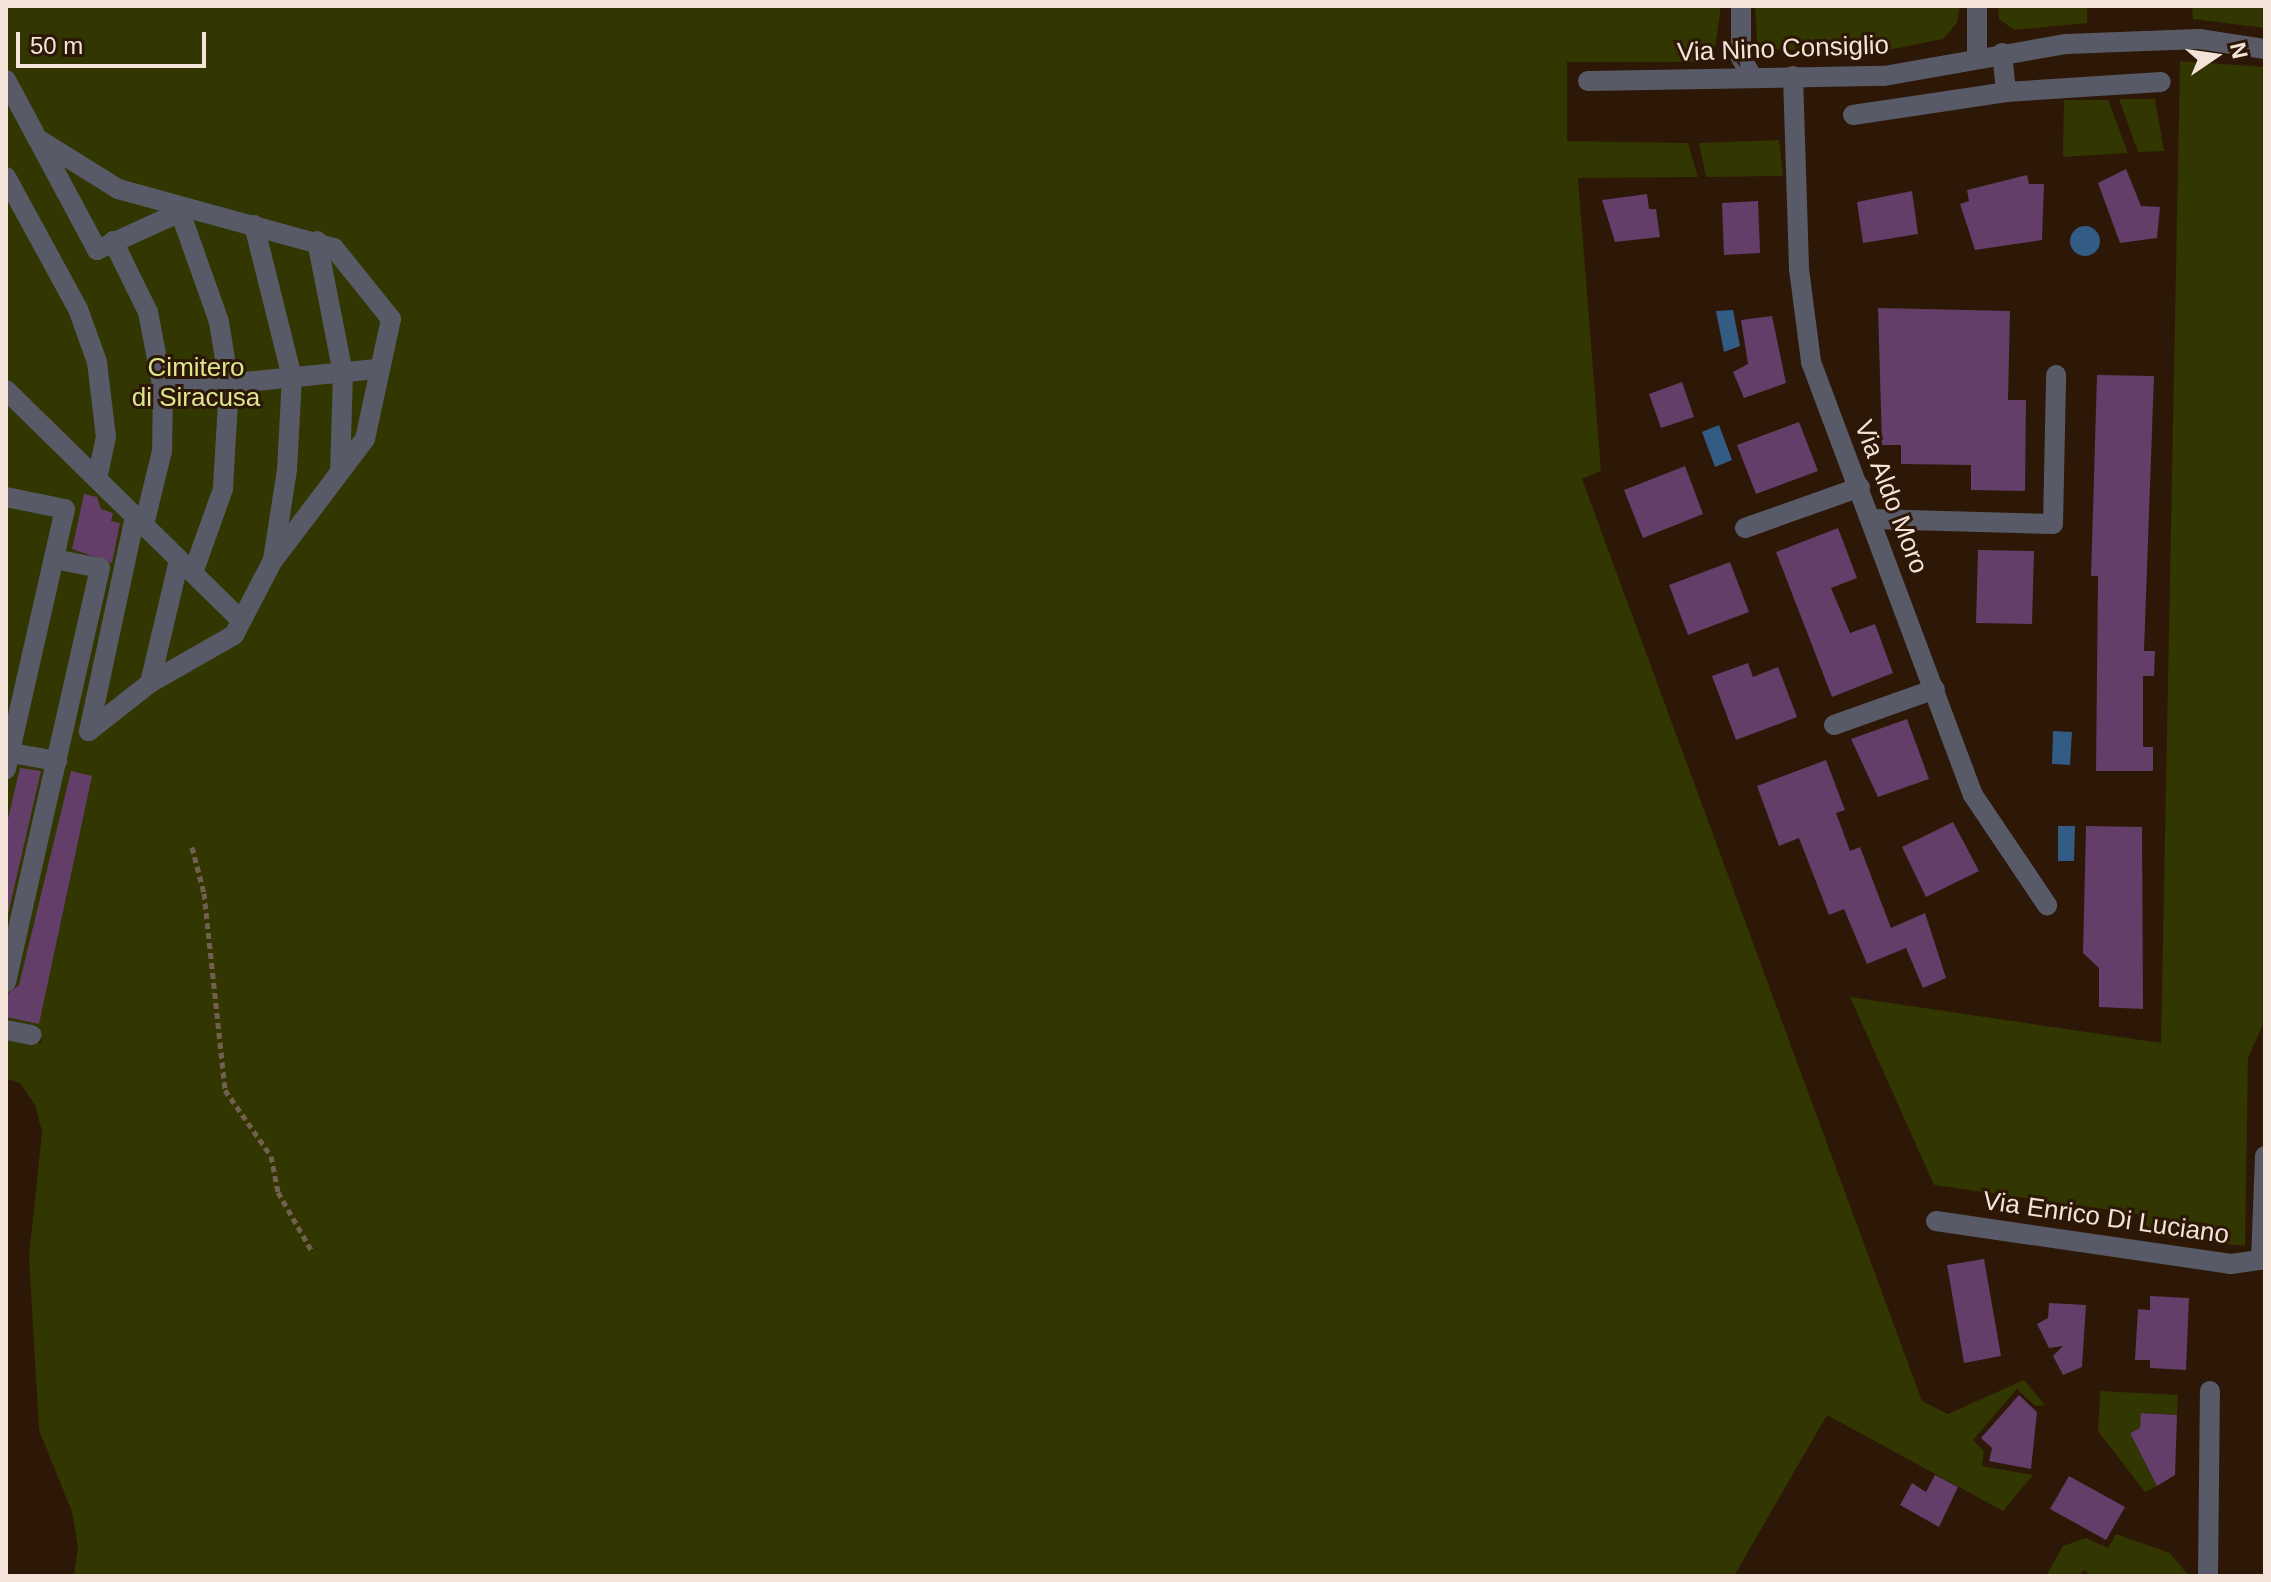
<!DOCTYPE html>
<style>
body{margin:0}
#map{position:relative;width:2271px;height:1582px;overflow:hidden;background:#2d1706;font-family:Helvetica,sans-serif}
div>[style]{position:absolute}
.green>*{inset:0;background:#323600}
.water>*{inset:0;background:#325c84}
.round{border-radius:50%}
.building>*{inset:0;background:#623e69}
.path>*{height:5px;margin-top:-2.5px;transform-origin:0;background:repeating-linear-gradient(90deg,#725f50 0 6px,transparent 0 10px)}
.minor>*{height:20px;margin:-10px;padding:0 10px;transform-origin:10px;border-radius:10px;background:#585a67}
span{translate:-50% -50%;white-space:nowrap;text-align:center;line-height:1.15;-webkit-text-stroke:6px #2d1706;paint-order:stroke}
.street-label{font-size:26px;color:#f3e3d8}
.park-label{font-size:26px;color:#dbe68f}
.frame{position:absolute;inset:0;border:8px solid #f3e3d8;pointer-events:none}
.north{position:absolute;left:2175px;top:16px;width:80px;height:80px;-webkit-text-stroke:6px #2d1706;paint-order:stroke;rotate:77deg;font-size:22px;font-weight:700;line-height:32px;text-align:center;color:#f3e3d8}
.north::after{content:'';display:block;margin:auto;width:28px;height:36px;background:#f3e3d8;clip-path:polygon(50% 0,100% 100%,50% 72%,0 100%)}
.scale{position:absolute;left:16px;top:32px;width:190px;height:36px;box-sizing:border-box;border:4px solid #f3e3d8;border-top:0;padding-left:10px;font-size:24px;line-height:28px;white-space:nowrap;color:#f3e3d8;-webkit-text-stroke:6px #2d1706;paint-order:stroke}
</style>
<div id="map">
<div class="green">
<div style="clip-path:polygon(6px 6px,1721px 6px,1715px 48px,1703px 62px,1567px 62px,1567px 141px,1688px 143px,1698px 177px,1578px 178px,1601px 471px,1582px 479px,1922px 1401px,1948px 1414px,2024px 1380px,2045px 1405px,2035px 1406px,2017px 1389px,1973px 1440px,1984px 1451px,1982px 1466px,2033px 1475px,2003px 1511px,1827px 1415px,1734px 1576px,74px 1576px,78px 1547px,72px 1512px,39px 1430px,29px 1257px,42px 1132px,35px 1105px,20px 1083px,6px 1079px,6px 1039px,42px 1043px,38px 1027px,6px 1020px)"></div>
<div style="clip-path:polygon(1755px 6px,1960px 6px,1957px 23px,1943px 39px,1878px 52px,1764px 49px,1757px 43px)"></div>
<div style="clip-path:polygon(1998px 6px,2087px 6px,2087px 23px,2014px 30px,1999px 19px)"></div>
<div style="clip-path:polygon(2192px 6px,2265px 6px,2265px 28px,2193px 19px)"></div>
<div style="clip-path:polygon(2180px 61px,2265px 67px,2265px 1020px,2248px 1058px,2245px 1246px,2154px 1236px,2138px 1214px,1934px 1185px,1850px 997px,2161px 1043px)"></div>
<div style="clip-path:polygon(2119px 99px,2155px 99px,2164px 151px,2138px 152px)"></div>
<div style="clip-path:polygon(2064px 100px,2108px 100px,2128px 153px,2063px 157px)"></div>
<div style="clip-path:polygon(1779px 140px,1783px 176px,1706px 177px,1699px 143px)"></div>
<div style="clip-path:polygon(2100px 1391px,2178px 1395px,2177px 1415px,2142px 1413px,2140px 1428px,2130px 1433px,2157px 1486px,2145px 1492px,2098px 1431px)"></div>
<div style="clip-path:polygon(2116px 1534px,2170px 1553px,2189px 1576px,2091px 1576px,2084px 1570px,2079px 1576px,2046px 1576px,2063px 1546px,2086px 1538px,2108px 1548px)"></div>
</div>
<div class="water">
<div class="round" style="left:2070px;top:226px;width:30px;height:30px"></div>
<div style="clip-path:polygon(1733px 310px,1740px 346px,1724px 352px,1716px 311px)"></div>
<div style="clip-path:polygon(1719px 425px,1732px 460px,1715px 467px,1702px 432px)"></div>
<div style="clip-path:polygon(2053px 731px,2072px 732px,2070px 765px,2052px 764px)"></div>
<div style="clip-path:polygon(2058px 826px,2075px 826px,2074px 861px,2058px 861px)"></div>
</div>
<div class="building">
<div style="clip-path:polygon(2126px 169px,2141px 206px,2160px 207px,2157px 238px,2120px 243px,2098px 183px)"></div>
<div style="clip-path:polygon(2027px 175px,2029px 184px,2044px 184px,2042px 240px,1975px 250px,1960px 204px,1969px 201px,1967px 190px)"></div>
<div style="clip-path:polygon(1912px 191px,1918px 234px,1863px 243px,1857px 202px)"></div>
<div style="clip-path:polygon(1647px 194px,1649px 209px,1656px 209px,1660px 237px,1615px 242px,1602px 200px)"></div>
<div style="clip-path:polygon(1758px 201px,1760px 253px,1724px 255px,1722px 203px)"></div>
<div style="clip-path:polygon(1878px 308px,2010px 311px,2008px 400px,2026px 400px,2025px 491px,1971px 490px,1971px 465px,1901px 464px,1901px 445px,1882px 445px)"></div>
<div style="clip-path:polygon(1772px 316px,1786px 383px,1744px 398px,1733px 372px,1748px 364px,1741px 320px)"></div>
<div style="clip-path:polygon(2097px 375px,2154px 376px,2144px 651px,2155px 651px,2154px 676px,2143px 676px,2143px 747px,2153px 747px,2153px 771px,2096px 771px,2098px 576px,2091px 576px)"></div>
<div style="clip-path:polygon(1682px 382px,1694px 417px,1661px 428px,1649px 394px)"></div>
<div style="clip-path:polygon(1799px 422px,1818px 471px,1756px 494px,1737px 445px)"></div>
<div style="clip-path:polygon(1685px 466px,1703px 514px,1643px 538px,1624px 490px)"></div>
<div style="clip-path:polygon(84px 494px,97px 497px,101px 509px,113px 513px,111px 521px,120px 523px,112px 563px,72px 549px)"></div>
<div style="clip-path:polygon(1838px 528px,1857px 578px,1831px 588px,1850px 633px,1875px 624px,1893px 673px,1832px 697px,1776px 552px)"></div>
<div style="clip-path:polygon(1978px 550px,2034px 551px,2032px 624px,1976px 623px)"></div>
<div style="clip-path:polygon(1730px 562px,1749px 612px,1688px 635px,1669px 585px)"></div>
<div style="clip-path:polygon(1748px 663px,1753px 677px,1778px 667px,1797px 717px,1736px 740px,1712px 676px)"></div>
<div style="clip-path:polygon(1907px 719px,1929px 779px,1878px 797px,1851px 739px)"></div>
<div style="clip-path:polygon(1826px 760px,1845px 810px,1836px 813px,1850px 851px,1860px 847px,1891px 928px,1925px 913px,1946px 978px,1923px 988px,1906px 948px,1867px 964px,1844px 909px,1829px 915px,1799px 838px,1779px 846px,1757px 786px)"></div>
<div style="clip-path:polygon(20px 768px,41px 771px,6px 923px,6px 827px)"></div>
<div style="clip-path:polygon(71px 771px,92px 776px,39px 1024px,6px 1017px,6px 995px,19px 985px)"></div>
<div style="clip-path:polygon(1953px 822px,1979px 871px,1926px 897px,1902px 847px)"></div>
<div style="clip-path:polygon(2086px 826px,2142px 827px,2143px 1009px,2099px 1007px,2099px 968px,2083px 953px)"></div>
<div style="clip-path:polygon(1984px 1259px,2001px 1356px,1964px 1363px,1947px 1265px)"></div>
<div style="clip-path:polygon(2150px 1296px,2189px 1298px,2186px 1370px,2150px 1368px,2150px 1360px,2135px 1360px,2138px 1309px,2150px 1310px)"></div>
<div style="clip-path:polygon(2049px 1303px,2086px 1305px,2082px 1367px,2063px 1375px,2053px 1356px,2063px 1346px,2049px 1348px,2037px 1324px,2048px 1318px)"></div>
<div style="clip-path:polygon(2019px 1395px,2037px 1412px,2031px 1469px,1989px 1461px,1992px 1448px,1981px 1438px)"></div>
<div style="clip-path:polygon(2141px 1413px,2177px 1415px,2175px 1475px,2157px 1486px,2130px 1433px,2140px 1428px)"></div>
<div style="clip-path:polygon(1935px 1475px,1958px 1487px,1939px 1527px,1900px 1505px,1912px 1483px,1926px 1492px)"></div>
<div style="clip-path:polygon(2069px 1476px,2125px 1507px,2106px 1540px,2050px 1509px)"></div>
</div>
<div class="path">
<div style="left:192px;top:847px;width:48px;rotate:75.4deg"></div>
<div style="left:204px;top:893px;width:198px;rotate:83.9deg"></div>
<div style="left:225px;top:1090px;width:80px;rotate:55.1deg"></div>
<div style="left:271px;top:1156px;width:37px;rotate:79deg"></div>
<div style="left:278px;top:1192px;width:70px;rotate:60.2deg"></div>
</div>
<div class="minor">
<div style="left:1741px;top:6px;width:52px;rotate:90deg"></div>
<div style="left:1741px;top:58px;width:21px;rotate:59deg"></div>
<div style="left:2002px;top:53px;width:39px;rotate:84deg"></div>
<div style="left:1977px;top:57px;width:51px;rotate:-90deg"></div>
<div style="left:1793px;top:76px;width:193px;rotate:88.2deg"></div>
<div style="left:1799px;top:269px;width:94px;rotate:82.6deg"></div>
<div style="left:1811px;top:362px;width:462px;rotate:69.5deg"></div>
<div style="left:1973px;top:795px;width:133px;rotate:56.1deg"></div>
<div style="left:6px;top:80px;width:193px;rotate:61.8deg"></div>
<div style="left:97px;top:250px;width:87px;rotate:-24.5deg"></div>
<div style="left:1588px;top:81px;width:296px;rotate:-1deg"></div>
<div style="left:1884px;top:76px;width:185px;rotate:-10deg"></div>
<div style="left:2066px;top:44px;width:133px;rotate:-2.2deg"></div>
<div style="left:2199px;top:39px;width:67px;rotate:8.6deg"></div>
<div style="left:1853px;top:115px;width:155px;rotate:-8.5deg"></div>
<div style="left:2006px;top:92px;width:155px;rotate:-3.7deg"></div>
<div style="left:41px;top:141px;width:91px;rotate:31.9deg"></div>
<div style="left:118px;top:189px;width:224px;rotate:15.3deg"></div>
<div style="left:334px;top:248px;width:91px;rotate:51.2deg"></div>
<div style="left:391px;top:319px;width:123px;rotate:102.2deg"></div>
<div style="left:365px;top:439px;width:154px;rotate:127.1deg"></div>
<div style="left:272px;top:562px;width:82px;rotate:117.5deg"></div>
<div style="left:234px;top:635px;width:97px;rotate:150.3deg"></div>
<div style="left:150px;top:683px;width:78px;rotate:141.8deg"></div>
<div style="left:6px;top:177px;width:150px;rotate:61.4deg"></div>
<div style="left:78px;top:309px;width:56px;rotate:70.3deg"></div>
<div style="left:97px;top:362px;width:76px;rotate:83.2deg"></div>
<div style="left:106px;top:437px;width:43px;rotate:102.1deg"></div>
<div style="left:178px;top:206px;width:123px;rotate:70.5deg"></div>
<div style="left:219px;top:322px;width:63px;rotate:80.8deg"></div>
<div style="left:229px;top:384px;width:105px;rotate:93.3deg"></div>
<div style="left:223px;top:489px;width:89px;rotate:109.7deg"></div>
<div style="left:254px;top:225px;width:157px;rotate:76deg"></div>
<div style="left:292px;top:377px;width:93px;rotate:93.1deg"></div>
<div style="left:287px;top:470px;width:90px;rotate:98.9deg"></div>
<div style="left:113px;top:241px;width:79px;rotate:63.8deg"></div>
<div style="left:148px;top:312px;width:79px;rotate:79.1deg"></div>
<div style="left:163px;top:390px;width:61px;rotate:90.9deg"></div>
<div style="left:162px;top:451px;width:76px;rotate:103.7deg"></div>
<div style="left:317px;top:241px;width:135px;rotate:78.9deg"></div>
<div style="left:343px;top:373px;width:99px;rotate:91.7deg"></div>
<div style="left:6px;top:390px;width:327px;rotate:44.4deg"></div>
<div style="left:163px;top:390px;width:217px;rotate:-5.6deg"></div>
<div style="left:6px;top:497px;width:60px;rotate:11.5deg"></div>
<div style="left:65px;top:509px;width:267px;rotate:102.8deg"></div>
<div style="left:1872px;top:519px;width:181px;rotate:1.6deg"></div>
<div style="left:2053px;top:524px;width:149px;rotate:-88.8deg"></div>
<div style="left:1745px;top:528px;width:122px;rotate:-19.6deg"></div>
<div style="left:150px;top:683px;width:126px;rotate:-76.7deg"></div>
<div style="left:1834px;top:725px;width:107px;rotate:-19.6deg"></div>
<div style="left:89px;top:731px;width:219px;rotate:-77.9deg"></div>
<div style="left:6px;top:752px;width:52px;rotate:10deg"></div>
<div style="left:6px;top:982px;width:425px;rotate:-77.2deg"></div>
<div style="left:100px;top:568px;width:47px;rotate:-168.9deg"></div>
<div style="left:6px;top:1030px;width:26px;rotate:11deg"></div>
<div style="left:1936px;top:1221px;width:298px;rotate:8.3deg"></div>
<div style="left:2231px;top:1264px;width:30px;rotate:-8deg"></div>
<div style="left:2261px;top:1260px;width:104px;rotate:-87.8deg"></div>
<div style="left:2208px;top:1576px;width:185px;rotate:-89.4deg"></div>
</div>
<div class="street-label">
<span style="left:1783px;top:49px;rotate:-2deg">Via Nino Consiglio</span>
<span style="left:1891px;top:497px;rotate:69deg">Via Aldo Moro</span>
<span style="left:2106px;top:1218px;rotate:8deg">Via Enrico Di Luciano</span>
</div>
<div class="park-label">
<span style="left:196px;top:383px">Cimitero<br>di Siracusa</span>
</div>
<div class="frame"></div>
<div class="north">N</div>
<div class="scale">50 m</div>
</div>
